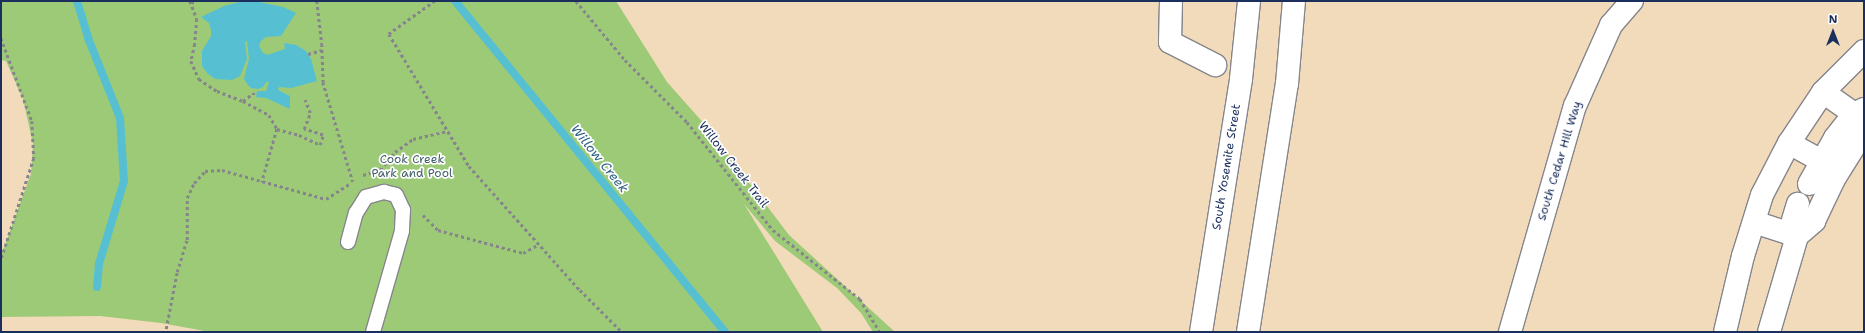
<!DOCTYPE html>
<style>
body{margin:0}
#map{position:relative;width:1865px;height:333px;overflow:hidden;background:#f2dbbb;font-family:"Shantell Sans",sans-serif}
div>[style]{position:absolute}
.green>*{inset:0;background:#9dca77}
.water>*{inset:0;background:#56c0d2}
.stream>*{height:8px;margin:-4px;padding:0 4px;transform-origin:4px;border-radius:4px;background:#56c0d2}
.path>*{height:2.5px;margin-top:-1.25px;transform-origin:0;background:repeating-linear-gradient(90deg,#86858c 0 3px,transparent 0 6px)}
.roads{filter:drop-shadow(1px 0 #86858c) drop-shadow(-1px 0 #86858c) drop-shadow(0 1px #86858c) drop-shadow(0 -1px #86858c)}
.service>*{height:14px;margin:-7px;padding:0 7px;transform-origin:7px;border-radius:7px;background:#fff}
.minor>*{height:22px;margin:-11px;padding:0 11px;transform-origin:11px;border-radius:11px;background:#fff}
.tertiary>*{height:22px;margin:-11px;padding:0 11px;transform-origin:11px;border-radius:11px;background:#fff}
.secondary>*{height:22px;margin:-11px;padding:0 11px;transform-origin:11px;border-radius:11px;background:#fff}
span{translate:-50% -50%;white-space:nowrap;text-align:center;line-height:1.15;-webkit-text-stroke:3.5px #fff;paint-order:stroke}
.park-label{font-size:12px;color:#425e66}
.street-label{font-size:12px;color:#1b2f5e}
.water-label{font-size:13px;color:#306287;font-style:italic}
.frame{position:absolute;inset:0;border:2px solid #1b2f5e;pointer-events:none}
.north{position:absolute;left:1813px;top:12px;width:40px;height:40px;-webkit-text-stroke:3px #fff;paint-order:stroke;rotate:0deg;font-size:11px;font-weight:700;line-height:16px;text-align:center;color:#1b2f5e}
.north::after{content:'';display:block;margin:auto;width:14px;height:18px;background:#1b2f5e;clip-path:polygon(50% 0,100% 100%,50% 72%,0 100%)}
</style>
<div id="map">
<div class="green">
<div style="clip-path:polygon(1px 1px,616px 1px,667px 82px,707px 127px,789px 235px,895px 332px,873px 332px,861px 313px,837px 288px,775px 241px,744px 204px,823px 332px,210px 332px,161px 323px,100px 316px,1px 317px,1px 255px,31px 174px,33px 144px,23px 99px,6px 61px,1px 60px)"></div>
</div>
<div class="water">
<div style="clip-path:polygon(240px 2px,259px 2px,283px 7px,296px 13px,281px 36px,266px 37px,261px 41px,259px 45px,262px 52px,267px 55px,285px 49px,284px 43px,296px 45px,306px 51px,311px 59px,317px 81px,291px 88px,279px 87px,278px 90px,290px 96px,290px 109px,266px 98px,256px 97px,257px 91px,266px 91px,269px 82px,266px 82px,263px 87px,258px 89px,251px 88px,247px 84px,244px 79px,249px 59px,247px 41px,245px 42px,247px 59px,240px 76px,232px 80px,215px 79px,207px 73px,202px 66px,202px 51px,211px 36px,211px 30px,209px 23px,201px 17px,224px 6px)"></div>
</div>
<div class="stream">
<div style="left:77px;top:1px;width:39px;rotate:73deg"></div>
<div style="left:88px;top:38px;width:86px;rotate:68.2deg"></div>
<div style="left:120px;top:118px;width:63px;rotate:86.4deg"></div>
<div style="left:124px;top:181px;width:87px;rotate:106.8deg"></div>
<div style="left:99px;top:264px;width:23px;rotate:95deg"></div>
<div style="left:455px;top:1px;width:427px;rotate:50.8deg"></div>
</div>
<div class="path">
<div style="left:190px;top:1px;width:19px;rotate:69deg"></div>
<div style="left:197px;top:19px;width:25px;rotate:95deg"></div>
<div style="left:195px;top:44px;width:17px;rotate:103deg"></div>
<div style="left:191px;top:61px;width:20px;rotate:66deg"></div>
<div style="left:199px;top:79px;width:22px;rotate:34deg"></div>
<div style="left:217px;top:91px;width:28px;rotate:21deg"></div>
<div style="left:243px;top:101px;width:30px;rotate:28deg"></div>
<div style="left:269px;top:115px;width:16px;rotate:60deg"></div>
<div style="left:277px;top:129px;width:55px;rotate:105.8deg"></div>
<div style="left:240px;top:1px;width:1px;rotate:90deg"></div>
<div style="left:317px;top:1px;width:43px;rotate:83.4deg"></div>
<div style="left:322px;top:44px;width:38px;rotate:88deg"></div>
<div style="left:323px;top:82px;width:104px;rotate:73.3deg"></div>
<div style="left:435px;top:1px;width:57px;rotate:144.3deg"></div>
<div style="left:389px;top:34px;width:154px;rotate:58.8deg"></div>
<div style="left:469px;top:166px;width:166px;rotate:48.2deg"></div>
<div style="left:580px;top:290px;width:59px;rotate:45deg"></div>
<div style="left:576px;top:1px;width:77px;rotate:50.3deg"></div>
<div style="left:625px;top:60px;width:88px;rotate:45deg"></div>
<div style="left:687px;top:122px;width:138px;rotate:51.5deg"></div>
<div style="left:773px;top:230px;width:111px;rotate:38.4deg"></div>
<div style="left:860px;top:299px;width:39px;rotate:59deg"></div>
<div style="left:191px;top:3px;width:5px;rotate:-22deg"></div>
<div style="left:1px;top:38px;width:89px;rotate:69.5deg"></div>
<div style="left:32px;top:121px;width:37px;rotate:87deg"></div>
<div style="left:34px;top:158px;width:107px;rotate:107.9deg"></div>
<div style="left:308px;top:54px;width:15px;rotate:-16deg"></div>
<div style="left:243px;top:101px;width:11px;rotate:-38deg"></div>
<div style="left:252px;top:94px;width:5px"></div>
<div style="left:277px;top:129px;width:23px;rotate:15deg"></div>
<div style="left:299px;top:135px;width:23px;rotate:25deg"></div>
<div style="left:320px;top:145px;width:10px;rotate:-73deg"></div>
<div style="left:323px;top:135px;width:20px;rotate:-162deg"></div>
<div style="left:304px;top:129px;width:17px;rotate:-69deg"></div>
<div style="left:310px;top:113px;width:14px;rotate:-111deg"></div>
<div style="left:380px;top:170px;width:23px;rotate:-50deg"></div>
<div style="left:395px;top:152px;width:22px;rotate:-36deg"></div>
<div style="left:413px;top:139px;width:36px;rotate:-13deg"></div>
<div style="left:363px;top:175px;width:10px;rotate:-17deg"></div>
<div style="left:423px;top:215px;width:21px;rotate:45deg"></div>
<div style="left:438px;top:230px;width:88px;rotate:15.1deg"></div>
<div style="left:523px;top:253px;width:18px;rotate:-29deg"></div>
<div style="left:166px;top:329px;width:58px;rotate:-79.1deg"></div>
<div style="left:177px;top:272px;width:34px;rotate:-73deg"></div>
<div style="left:187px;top:240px;width:42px;rotate:-90deg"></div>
<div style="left:187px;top:198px;width:17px;rotate:-65deg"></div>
<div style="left:194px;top:183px;width:16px;rotate:-47deg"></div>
<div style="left:205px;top:171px;width:17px;rotate:-3deg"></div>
<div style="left:222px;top:170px;width:108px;rotate:15.6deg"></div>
<div style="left:326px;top:199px;width:27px;rotate:-33deg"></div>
</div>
<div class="roads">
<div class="service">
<div style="left:348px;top:242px;width:30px;rotate:-75deg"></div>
<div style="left:356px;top:213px;width:19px;rotate:-58deg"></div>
<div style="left:366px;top:197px;width:19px;rotate:-16deg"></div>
<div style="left:384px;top:192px;width:12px;rotate:14deg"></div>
<div style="left:396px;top:195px;width:17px;rotate:65deg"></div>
<div style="left:403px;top:210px;width:21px;rotate:93deg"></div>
<div style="left:402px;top:231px;width:105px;rotate:106deg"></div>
</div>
<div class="minor">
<div style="left:1171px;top:1px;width:41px;rotate:91.4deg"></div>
<div style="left:1170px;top:42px;width:51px;rotate:27.1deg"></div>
<div style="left:1510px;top:332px;width:235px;rotate:-74deg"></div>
<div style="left:1575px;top:106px;width:89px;rotate:-66deg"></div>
<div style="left:1611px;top:25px;width:32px;rotate:-49deg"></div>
</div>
<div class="tertiary">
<div style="left:1823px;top:92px;width:38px;rotate:35deg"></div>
<div style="left:1789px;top:143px;width:38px;rotate:29deg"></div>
<div style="left:1809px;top:184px;width:53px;rotate:-60.5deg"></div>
<div style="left:1835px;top:138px;width:31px;rotate:-52deg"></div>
<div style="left:1854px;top:114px;width:11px;rotate:-27deg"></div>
<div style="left:1754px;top:222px;width:45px;rotate:18deg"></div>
<div style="left:1797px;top:236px;width:16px;rotate:-104deg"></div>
<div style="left:1793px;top:220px;width:17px;rotate:-73deg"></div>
<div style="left:1725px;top:332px;width:78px;rotate:-76.7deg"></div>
<div style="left:1743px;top:256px;width:64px;rotate:-72.7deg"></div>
<div style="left:1762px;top:195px;width:59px;rotate:-62.6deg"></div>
<div style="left:1789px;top:143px;width:61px;rotate:-56.3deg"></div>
<div style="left:1823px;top:92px;width:58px;rotate:-45deg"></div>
<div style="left:1769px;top:332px;width:100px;rotate:-73.7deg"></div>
<div style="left:1797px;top:236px;width:23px;rotate:-41deg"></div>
<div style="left:1814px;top:221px;width:47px;rotate:-64.5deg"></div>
<div style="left:1834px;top:179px;width:57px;rotate:-58deg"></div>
</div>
<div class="secondary">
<div style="left:1201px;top:332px;width:256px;rotate:-81deg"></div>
<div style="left:1241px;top:79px;width:78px;rotate:-84.1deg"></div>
<div style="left:1248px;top:332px;width:251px;rotate:-81.1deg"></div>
<div style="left:1287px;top:84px;width:83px;rotate:-85.2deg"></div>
</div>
</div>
<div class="park-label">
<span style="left:412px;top:167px">Cook Creek<br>Park and Pool</span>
</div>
<div class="street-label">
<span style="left:1560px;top:161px;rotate:-73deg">South Cedar Hill Way</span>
<span style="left:733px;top:165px;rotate:52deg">Willow Creek Trail</span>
<span style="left:1227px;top:167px;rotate:-81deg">South Yosemite Street</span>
</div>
<div class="water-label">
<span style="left:599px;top:159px;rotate:51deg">Willow Creek</span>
</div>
<div class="frame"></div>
<div class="north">N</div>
</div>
